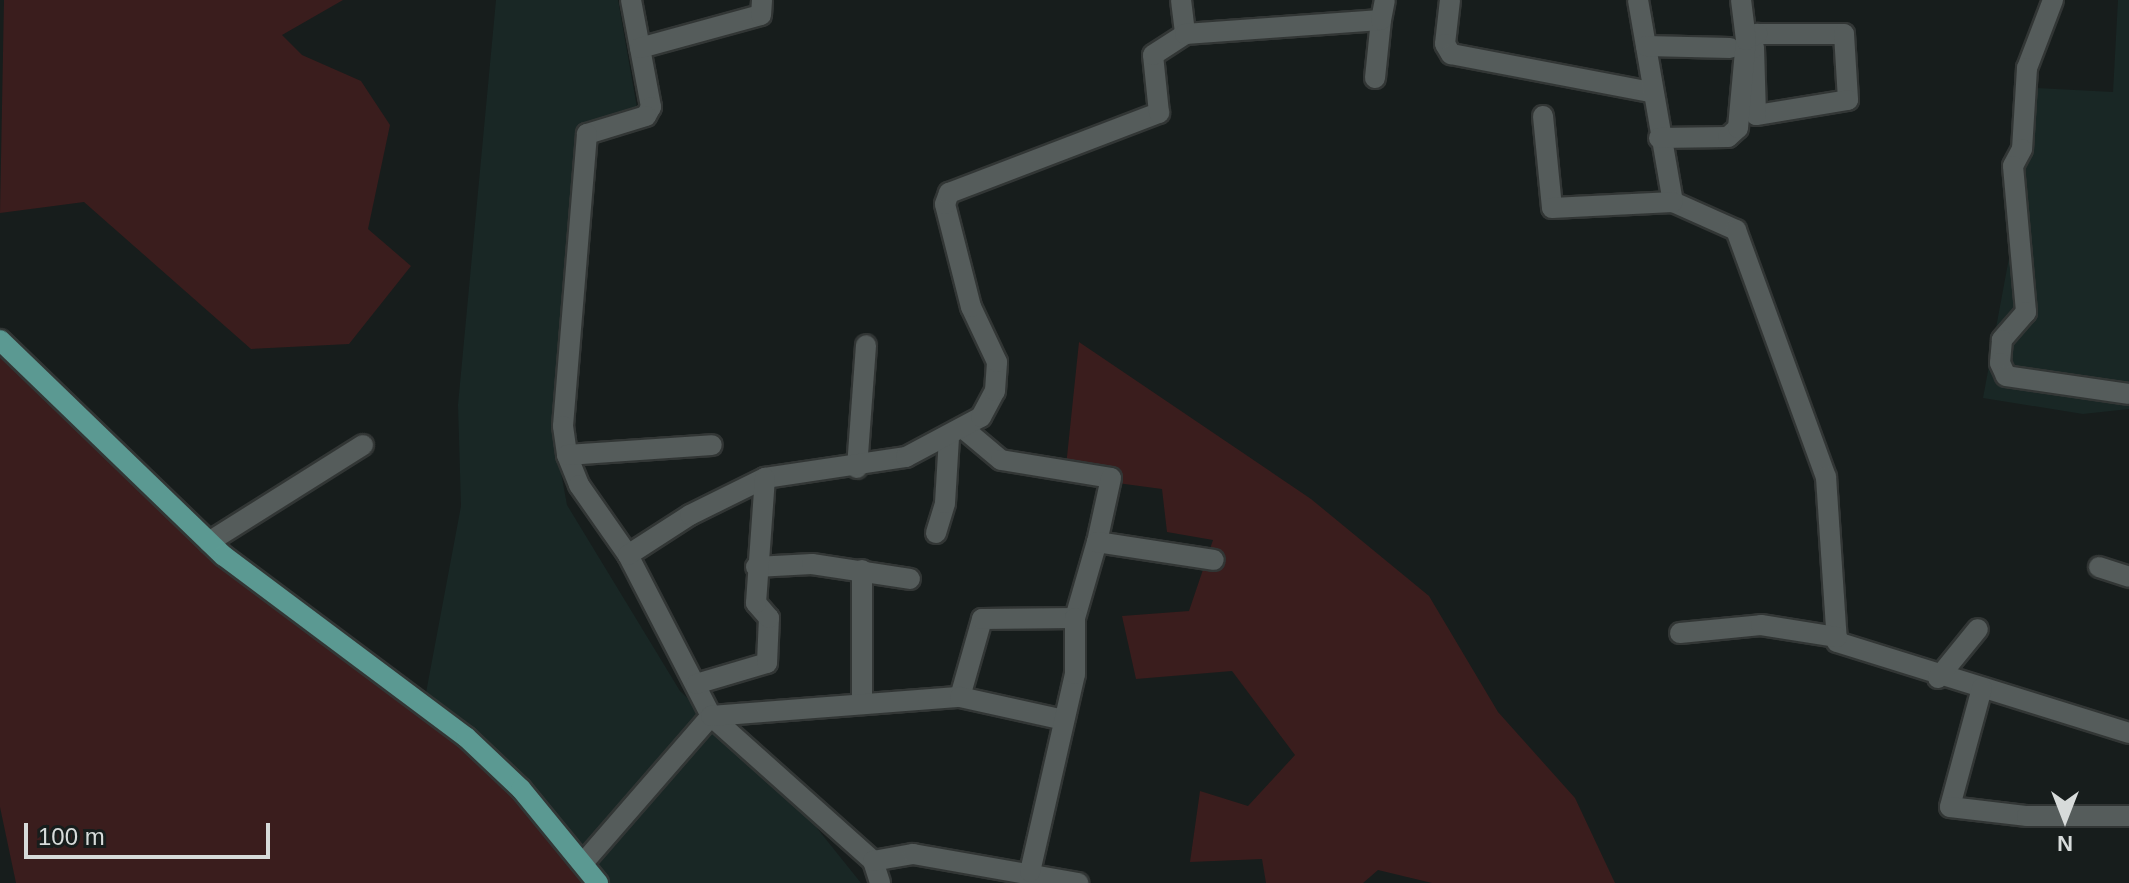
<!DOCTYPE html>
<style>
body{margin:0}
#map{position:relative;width:2129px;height:883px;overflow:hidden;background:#171d1c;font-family:Arial,sans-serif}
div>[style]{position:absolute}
.built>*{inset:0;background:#192725}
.green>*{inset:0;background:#3a1d1d}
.roads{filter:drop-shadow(2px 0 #323635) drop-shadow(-2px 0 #323635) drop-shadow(0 2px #323635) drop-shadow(0 -2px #323635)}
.minor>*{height:20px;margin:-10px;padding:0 10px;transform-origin:10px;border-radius:10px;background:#555c5b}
.major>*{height:20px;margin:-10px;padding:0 10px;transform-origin:10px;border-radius:10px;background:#5b9992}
span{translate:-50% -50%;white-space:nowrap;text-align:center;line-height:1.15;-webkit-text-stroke:6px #171d1c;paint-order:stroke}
.north{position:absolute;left:2025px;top:779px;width:80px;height:80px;-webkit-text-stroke:6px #171d1c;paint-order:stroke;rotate:180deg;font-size:22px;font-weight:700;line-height:32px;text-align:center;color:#d7dbda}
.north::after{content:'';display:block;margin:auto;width:28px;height:36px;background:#d7dbda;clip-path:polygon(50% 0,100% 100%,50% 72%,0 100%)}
.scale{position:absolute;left:24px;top:823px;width:246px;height:36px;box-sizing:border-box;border:4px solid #d7dbda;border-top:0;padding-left:10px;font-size:24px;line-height:28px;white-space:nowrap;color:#d7dbda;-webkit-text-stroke:6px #171d1c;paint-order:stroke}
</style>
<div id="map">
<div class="built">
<div style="clip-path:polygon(496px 0,618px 0,641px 130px,581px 141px,555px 440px,567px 505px,680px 691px,792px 797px,861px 883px,600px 883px,425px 698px,461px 506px,458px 405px)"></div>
<div style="clip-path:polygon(2118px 0,2129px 0,2129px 409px,2083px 414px,1983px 398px,2021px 193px,2017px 87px,2113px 92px)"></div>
</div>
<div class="green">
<div style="clip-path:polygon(4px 0,343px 0,282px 35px,302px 55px,361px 81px,390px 125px,368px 229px,411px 266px,349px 344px,251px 349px,84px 202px,0 213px)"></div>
<div style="clip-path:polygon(0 342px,278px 603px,425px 698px,600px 883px,16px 883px,0 807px)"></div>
<div style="clip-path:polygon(1079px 342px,1311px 499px,1429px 596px,1498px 712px,1575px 798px,1615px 883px,1432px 883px,1378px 870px,1363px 883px,1266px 883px,1262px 859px,1190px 862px,1200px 791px,1248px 806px,1295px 755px,1232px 671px,1136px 679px,1122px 616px,1189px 611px,1213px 540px,1167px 532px,1162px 489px,1065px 476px)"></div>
</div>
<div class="roads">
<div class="minor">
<div style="left:631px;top:0;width:109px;rotate:79.4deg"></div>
<div style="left:651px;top:107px;width:10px;rotate:119deg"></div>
<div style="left:646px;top:116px;width:62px;rotate:163deg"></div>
<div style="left:587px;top:134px;width:293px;rotate:94.7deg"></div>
<div style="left:563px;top:426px;width:29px;rotate:82deg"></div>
<div style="left:567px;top:455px;width:32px;rotate:68deg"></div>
<div style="left:579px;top:485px;width:85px;rotate:55deg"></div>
<div style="left:628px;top:555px;width:181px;rotate:62.7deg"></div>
<div style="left:711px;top:716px;width:217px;rotate:41.8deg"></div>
<div style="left:873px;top:861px;width:23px;rotate:72deg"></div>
<div style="left:1181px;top:0;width:34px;rotate:83deg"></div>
<div style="left:1450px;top:0;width:44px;rotate:96.5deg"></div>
<div style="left:1445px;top:44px;width:12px;rotate:59deg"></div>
<div style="left:1451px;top:54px;width:203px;rotate:10.8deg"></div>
<div style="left:1638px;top:0;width:205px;rotate:80.2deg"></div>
<div style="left:1673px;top:202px;width:69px;rotate:24deg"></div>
<div style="left:1736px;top:230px;width:263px;rotate:70deg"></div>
<div style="left:1826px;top:477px;width:165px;rotate:86.2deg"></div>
<div style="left:1837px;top:642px;width:306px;rotate:17.3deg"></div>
<div style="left:2053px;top:0;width:73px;rotate:110.9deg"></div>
<div style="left:2027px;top:68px;width:81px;rotate:93.5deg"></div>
<div style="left:2022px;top:149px;width:19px;rotate:118deg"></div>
<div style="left:2013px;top:166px;width:147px;rotate:84.9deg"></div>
<div style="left:2026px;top:312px;width:37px;rotate:131deg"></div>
<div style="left:2002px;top:340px;width:23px;rotate:95deg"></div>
<div style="left:2000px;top:363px;width:14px;rotate:65deg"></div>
<div style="left:2006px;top:376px;width:124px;rotate:8.3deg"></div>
<div style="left:1757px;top:34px;width:87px"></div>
<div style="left:1844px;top:34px;width:66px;rotate:86.5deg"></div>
<div style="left:1848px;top:100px;width:93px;rotate:170.7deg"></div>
<div style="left:1756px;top:115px;width:67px;rotate:-91.7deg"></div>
<div style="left:1754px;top:48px;width:11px;rotate:-135deg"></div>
<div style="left:1746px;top:40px;width:13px;rotate:-29deg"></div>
<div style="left:1646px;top:46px;width:84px;rotate:1.4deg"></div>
<div style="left:640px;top:48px;width:125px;rotate:-15.3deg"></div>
<div style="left:761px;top:15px;width:15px;rotate:-86deg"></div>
<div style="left:1375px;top:78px;width:58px;rotate:-84.1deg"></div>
<div style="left:1543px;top:116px;width:92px;rotate:84.4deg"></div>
<div style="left:1552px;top:208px;width:121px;rotate:-2.8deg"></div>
<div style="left:1659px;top:138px;width:69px;rotate:-0.8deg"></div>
<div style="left:1728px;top:137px;width:13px;rotate:-42deg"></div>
<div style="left:1738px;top:128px;width:88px;rotate:-84.8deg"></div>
<div style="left:1746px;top:40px;width:40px;rotate:-97.1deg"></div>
<div style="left:964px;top:429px;width:48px;rotate:40deg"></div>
<div style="left:1001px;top:460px;width:111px;rotate:9.3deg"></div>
<div style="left:1111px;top:478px;width:66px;rotate:102.3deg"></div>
<div style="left:567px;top:455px;width:145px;rotate:-3.9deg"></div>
<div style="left:857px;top:468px;width:123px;rotate:-85.8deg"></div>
<div style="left:936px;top:533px;width:31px;rotate:-73deg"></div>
<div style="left:945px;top:503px;width:65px;rotate:-86.5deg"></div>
<div style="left:209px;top:542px;width:182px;rotate:-32.2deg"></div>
<div style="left:628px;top:555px;width:74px;rotate:-32.8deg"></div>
<div style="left:690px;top:515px;width:84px;rotate:-26.3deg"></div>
<div style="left:765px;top:478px;width:143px;rotate:-8.5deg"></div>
<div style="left:906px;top:457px;width:85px;rotate:-28.1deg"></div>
<div style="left:981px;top:417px;width:30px;rotate:-62deg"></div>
<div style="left:995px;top:391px;width:29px;rotate:-86deg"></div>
<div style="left:997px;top:362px;width:61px;rotate:-115.3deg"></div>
<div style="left:971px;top:307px;width:106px;rotate:-104.2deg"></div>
<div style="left:945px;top:204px;width:12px;rotate:-70deg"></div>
<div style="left:949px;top:193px;width:225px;rotate:-20.9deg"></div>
<div style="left:1159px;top:113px;width:58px;rotate:-95.9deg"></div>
<div style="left:1153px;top:55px;width:38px;rotate:-33deg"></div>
<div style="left:1185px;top:34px;width:196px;rotate:-4.1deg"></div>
<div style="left:1381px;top:20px;width:20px;rotate:-79deg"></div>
<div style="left:756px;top:567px;width:56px;rotate:-3.1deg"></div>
<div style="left:812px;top:564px;width:99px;rotate:8.7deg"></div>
<div style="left:2099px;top:567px;width:32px;rotate:18deg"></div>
<div style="left:862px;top:570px;width:132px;rotate:90deg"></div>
<div style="left:1680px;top:633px;width:81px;rotate:-5.6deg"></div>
<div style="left:1761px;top:625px;width:77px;rotate:9deg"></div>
<div style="left:1938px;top:678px;width:63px;rotate:-50.8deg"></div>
<div style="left:696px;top:684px;width:74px;rotate:-16.5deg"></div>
<div style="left:767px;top:663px;width:45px;rotate:-87.5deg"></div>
<div style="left:769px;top:618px;width:20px;rotate:-131deg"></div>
<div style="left:756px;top:603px;width:125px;rotate:-85.9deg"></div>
<div style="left:1982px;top:688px;width:123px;rotate:105.1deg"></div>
<div style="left:1950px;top:807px;width:78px;rotate:6.7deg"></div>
<div style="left:2027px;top:816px;width:102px"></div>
<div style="left:960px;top:697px;width:81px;rotate:-74.2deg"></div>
<div style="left:982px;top:619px;width:93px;rotate:-0.6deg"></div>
<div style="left:1075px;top:618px;width:79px;rotate:-73.9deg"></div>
<div style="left:1097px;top:542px;width:118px;rotate:8.7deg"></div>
<div style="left:873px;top:861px;width:41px;rotate:-9.9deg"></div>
<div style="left:913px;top:854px;width:168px;rotate:10deg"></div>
<div style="left:584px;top:862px;width:194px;rotate:-49deg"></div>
<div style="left:711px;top:716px;width:250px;rotate:-4.4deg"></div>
<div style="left:960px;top:697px;width:102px;rotate:12.4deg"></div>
<div style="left:1030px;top:872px;width:203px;rotate:-77.2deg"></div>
<div style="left:1075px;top:674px;width:56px;rotate:-90deg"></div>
</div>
<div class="major">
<div style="left:0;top:340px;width:311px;rotate:44deg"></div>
<div style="left:224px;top:556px;width:302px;rotate:36.8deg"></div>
<div style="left:466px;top:737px;width:76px;rotate:43.4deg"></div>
<div style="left:521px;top:789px;width:122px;rotate:50.7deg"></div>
</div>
</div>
<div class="north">N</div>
<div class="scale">100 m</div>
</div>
